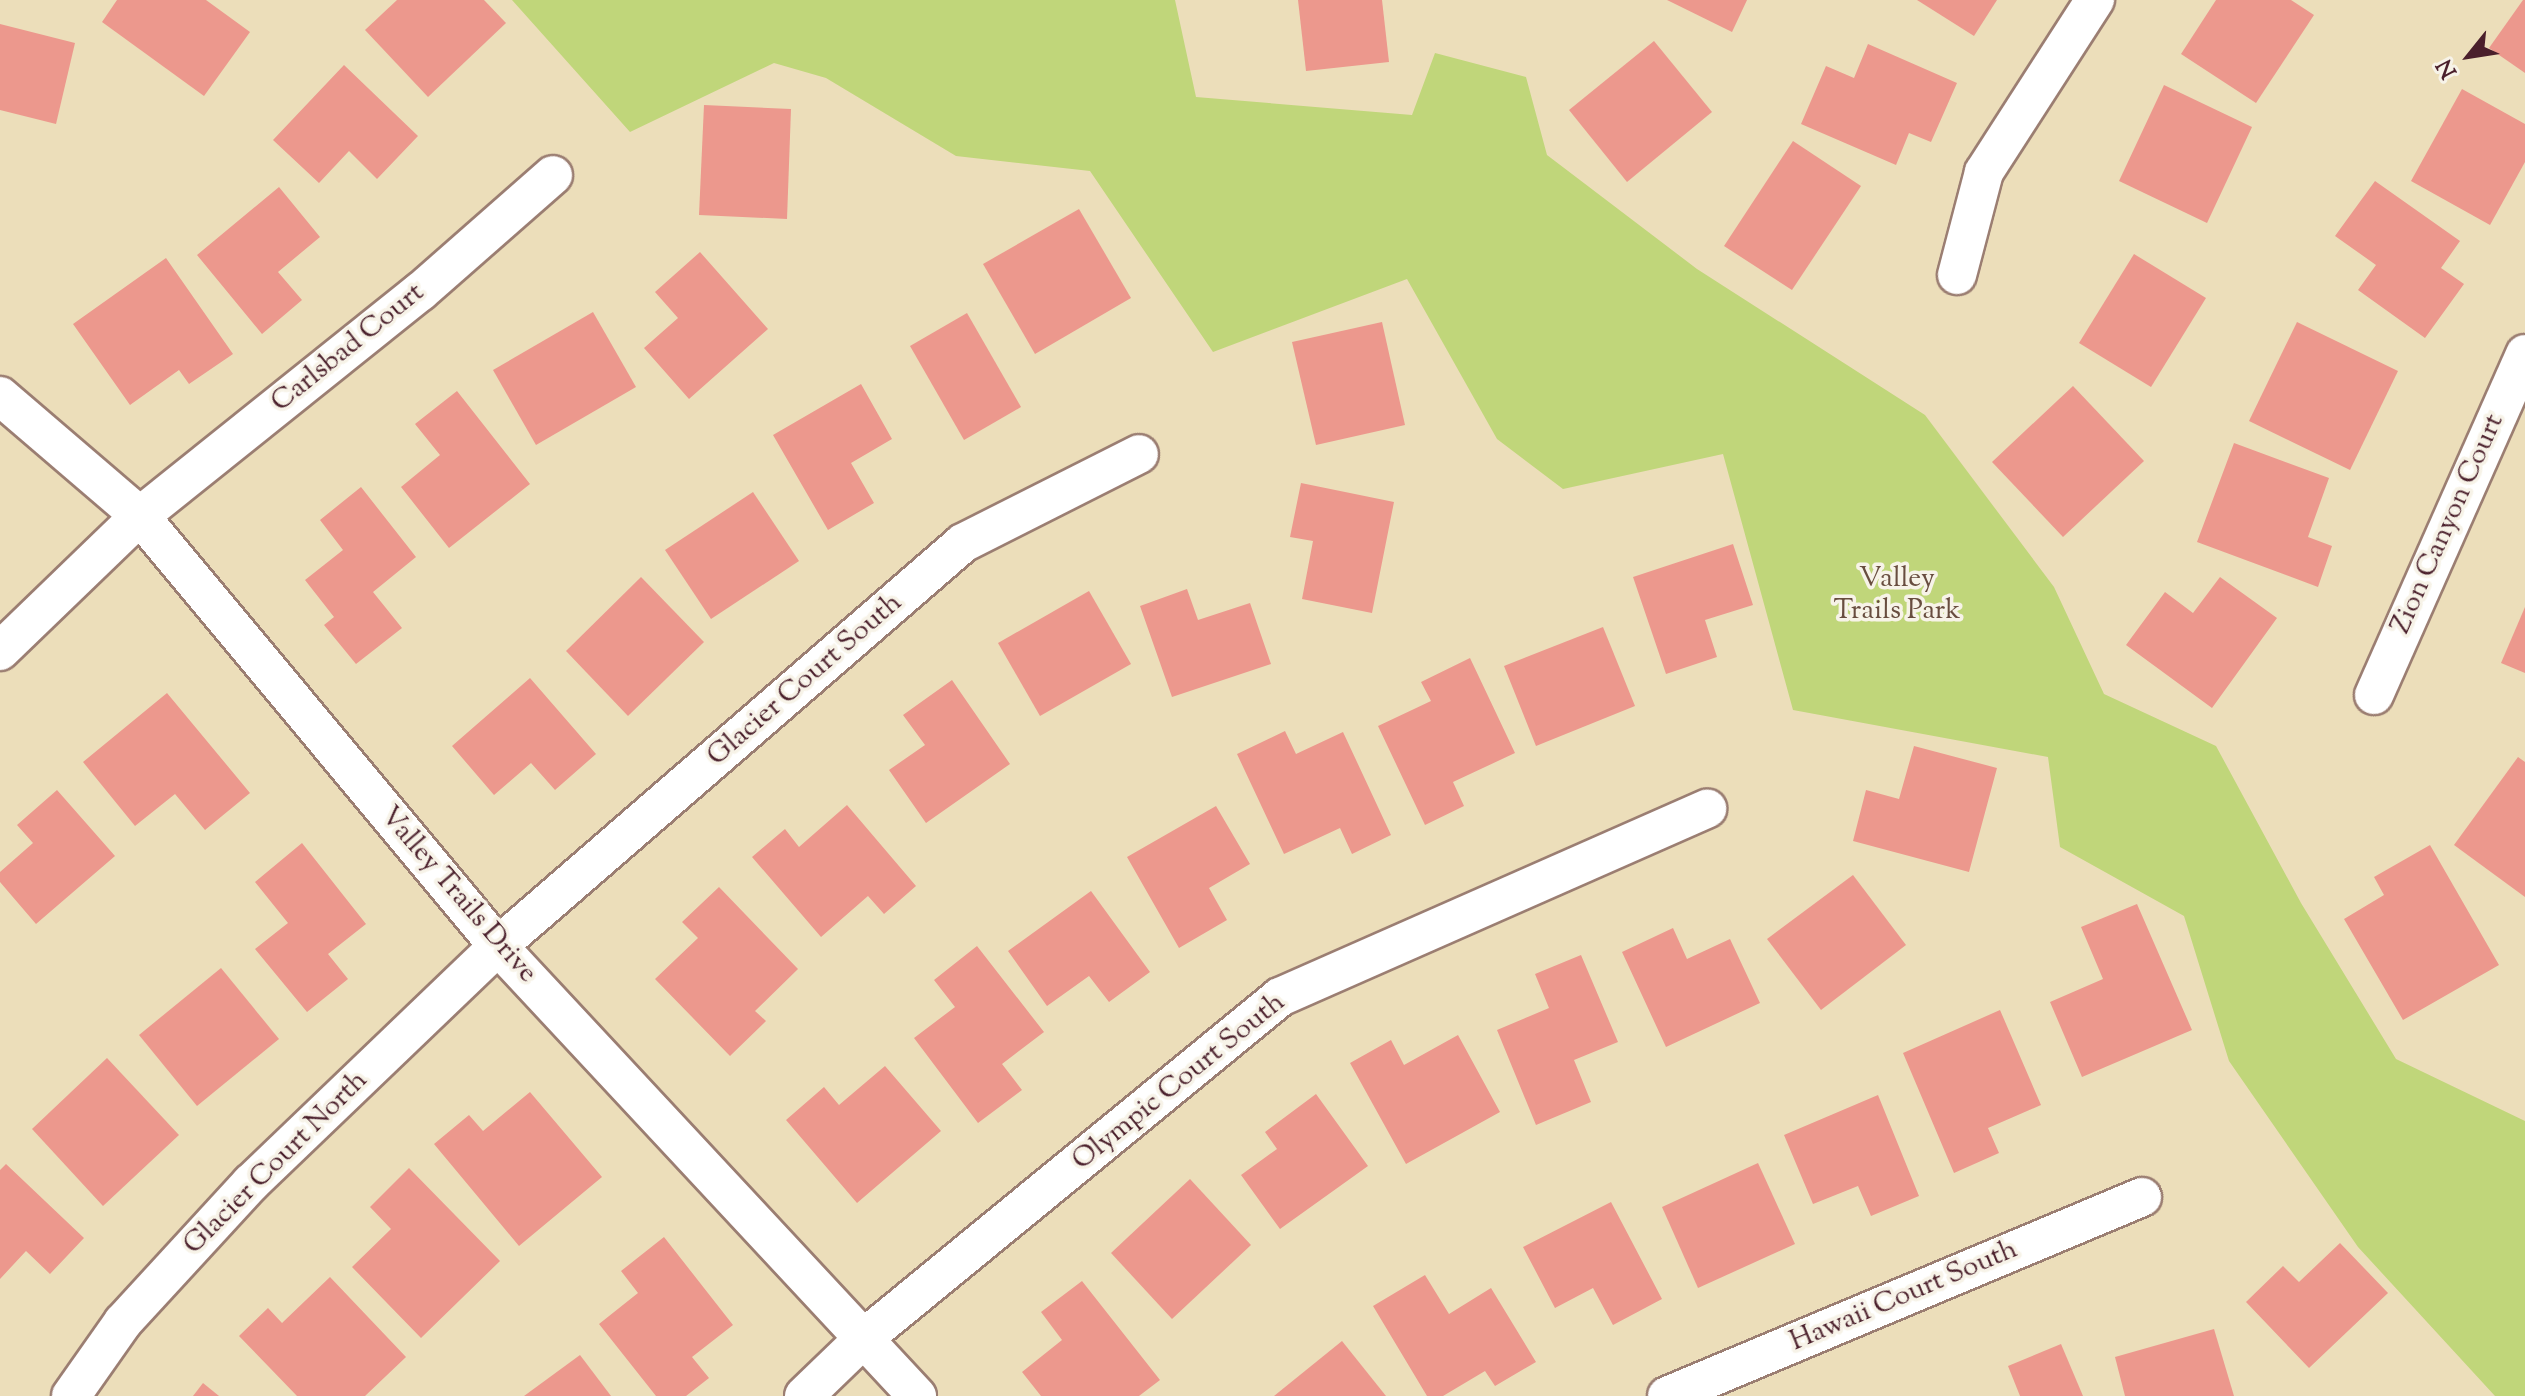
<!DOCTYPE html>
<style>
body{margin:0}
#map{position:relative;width:2525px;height:1396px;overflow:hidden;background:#ecdeba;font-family:"Sorts Mill Goudy",serif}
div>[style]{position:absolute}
.green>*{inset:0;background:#c0d67a}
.building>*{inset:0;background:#ec988d}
.roads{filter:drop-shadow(2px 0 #9b7e72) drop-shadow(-2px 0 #9b7e72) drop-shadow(0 2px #9b7e72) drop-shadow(0 -2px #9b7e72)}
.minor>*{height:38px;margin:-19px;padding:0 19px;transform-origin:19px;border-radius:19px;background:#fff}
span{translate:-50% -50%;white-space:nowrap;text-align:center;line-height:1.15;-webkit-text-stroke:7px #f7f3e8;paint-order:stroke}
.street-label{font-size:28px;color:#4a1f2b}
.park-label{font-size:28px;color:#684d3f}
.north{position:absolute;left:2429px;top:16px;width:80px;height:80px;-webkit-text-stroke:6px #f7f3e8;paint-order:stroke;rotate:240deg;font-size:22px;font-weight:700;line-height:32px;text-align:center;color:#4a1f2b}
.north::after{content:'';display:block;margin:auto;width:28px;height:36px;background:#4a1f2b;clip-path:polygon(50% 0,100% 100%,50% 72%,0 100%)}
</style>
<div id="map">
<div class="green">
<div style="clip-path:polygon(512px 0,1175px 0,1196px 97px,1412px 115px,1435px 53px,1526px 77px,1547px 155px,1697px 269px,1925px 415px,2054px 587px,2104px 694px,2216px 746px,2301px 903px,2396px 1059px,2525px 1121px,2525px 1396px,2495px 1396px,2358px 1247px,2229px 1061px,2184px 916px,2060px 847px,2048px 757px,1793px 710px,1723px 454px,1563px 489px,1497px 439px,1407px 279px,1213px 352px,1090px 171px,956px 156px,826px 78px,774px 63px,630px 132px)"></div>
</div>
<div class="building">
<div style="clip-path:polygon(117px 0,206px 0,250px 32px,204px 96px,102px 22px)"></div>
<div style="clip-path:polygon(397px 0,484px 0,506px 23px,428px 97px,365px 30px)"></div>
<div style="clip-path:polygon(1298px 0,1382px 0,1389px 62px,1306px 71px)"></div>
<div style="clip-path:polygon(1667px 0,1747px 0,1732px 32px)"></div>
<div style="clip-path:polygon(1917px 0,1997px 0,1974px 36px)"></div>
<div style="clip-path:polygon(2216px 0,2291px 0,2314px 15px,2256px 103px,2181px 54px)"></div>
<div style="clip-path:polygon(2523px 0,2525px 0,2525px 73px,2489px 48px)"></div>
<div style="clip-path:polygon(0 24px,75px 43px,56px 124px,0 110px)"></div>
<div style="clip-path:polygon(1654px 41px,1712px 112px,1627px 182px,1569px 110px)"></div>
<div style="clip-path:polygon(1868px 44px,1957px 83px,1931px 142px,1909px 133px,1896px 165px,1801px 124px,1826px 66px,1854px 78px)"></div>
<div style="clip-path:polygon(344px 65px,418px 136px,377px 179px,349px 151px,319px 183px,273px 140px)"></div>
<div style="clip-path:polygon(2164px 85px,2252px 127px,2207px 223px,2119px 181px)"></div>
<div style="clip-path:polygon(2462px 89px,2525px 124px,2525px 162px,2490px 225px,2411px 181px)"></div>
<div style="clip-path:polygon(704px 105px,791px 109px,787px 219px,699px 215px)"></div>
<div style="clip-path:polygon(1793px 141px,1861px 186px,1792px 290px,1724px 246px)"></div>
<div style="clip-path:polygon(2375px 181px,2460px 241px,2441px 268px,2464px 284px,2425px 338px,2358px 290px,2376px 265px,2335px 236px)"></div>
<div style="clip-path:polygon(279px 187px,320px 237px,278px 272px,302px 300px,262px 334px,197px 255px)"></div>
<div style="clip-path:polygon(1079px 209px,1131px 298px,1035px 354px,983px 264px)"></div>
<div style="clip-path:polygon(700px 252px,768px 329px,689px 399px,644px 348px,678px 318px,655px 292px)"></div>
<div style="clip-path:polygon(2134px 254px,2206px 298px,2151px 387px,2079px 343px)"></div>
<div style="clip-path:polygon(166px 258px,233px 354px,189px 384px,179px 370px,130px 405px,73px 324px)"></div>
<div style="clip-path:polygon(593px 312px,636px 387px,536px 445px,493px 370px)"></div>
<div style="clip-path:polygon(967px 313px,1021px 407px,964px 440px,910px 346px)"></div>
<div style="clip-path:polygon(1382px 322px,1405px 425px,1316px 445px,1292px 342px)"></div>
<div style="clip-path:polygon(2297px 322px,2398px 371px,2350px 470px,2249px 421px)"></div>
<div style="clip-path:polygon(861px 384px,892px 439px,851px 463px,874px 503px,828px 530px,773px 435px)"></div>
<div style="clip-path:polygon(2073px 386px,2144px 461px,2063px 537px,1992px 462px)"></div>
<div style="clip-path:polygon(457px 391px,530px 484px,449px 548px,401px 487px,440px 455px,415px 424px)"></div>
<div style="clip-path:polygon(2234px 443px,2329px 478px,2308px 537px,2332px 546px,2318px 587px,2197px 542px)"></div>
<div style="clip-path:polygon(1301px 483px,1394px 502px,1372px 613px,1302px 599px,1313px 541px,1290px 537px)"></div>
<div style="clip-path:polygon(361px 487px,416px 557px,373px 592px,402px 628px,356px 664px,324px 625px,334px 617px,305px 580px,343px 550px,320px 520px)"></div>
<div style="clip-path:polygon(753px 492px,799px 561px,711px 619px,665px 550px)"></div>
<div style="clip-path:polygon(1733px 544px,1753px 605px,1705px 620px,1717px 657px,1666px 674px,1633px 577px)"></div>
<div style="clip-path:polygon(641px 577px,704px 642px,628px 716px,566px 651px)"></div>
<div style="clip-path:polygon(2220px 577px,2277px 618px,2212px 708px,2126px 645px,2165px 592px,2193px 613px)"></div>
<div style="clip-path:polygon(1187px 589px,1198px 620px,1250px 603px,1271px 664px,1172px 697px,1140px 606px)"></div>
<div style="clip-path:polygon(1089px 591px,1131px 664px,1040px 716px,998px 643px)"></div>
<div style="clip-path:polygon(2525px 607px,2525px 673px,2501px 663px)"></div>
<div style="clip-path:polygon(1603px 627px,1635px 706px,1536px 746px,1504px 666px)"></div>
<div style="clip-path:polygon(1470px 658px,1515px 753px,1453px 782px,1464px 806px,1425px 825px,1378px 726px,1431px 701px,1421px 682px)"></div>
<div style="clip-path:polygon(530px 678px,596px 754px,555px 790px,531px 763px,494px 795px,452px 746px)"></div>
<div style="clip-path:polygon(952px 680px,1010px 764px,926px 823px,889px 770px,925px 745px,903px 715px)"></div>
<div style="clip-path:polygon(167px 693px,250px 793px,205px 830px,175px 794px,135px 826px,83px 762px)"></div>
<div style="clip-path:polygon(1285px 731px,1296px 754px,1343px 732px,1391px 835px,1352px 854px,1340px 828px,1284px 854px,1237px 754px)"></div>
<div style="clip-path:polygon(1914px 746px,1997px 768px,1969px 872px,1853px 841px,1866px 790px,1899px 799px)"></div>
<div style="clip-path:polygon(2518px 757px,2525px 762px,2525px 897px,2454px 845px)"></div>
<div style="clip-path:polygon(57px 790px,115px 856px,36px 924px,0 882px,0 872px,33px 843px,17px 825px)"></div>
<div style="clip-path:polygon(847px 805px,916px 886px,884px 914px,868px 896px,821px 937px,752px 857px,785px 829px,799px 847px)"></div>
<div style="clip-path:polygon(1216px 806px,1250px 864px,1209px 888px,1227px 920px,1179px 948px,1127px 857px)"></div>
<div style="clip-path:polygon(302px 843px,366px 924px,328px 954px,348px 979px,307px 1012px,255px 949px,288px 923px,255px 882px)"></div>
<div style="clip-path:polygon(2430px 845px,2499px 965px,2403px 1020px,2344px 919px,2384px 895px,2374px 877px)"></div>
<div style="clip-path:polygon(1853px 875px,1906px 945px,1821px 1010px,1767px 939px)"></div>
<div style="clip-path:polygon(719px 887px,798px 969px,755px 1011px,766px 1021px,730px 1056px,655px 979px,698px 938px,682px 922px)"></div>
<div style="clip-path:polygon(1091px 891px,1150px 972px,1109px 1002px,1089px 976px,1047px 1006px,1008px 951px)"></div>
<div style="clip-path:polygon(2137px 904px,2192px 1030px,2082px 1077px,2050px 1002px,2103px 979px,2081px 927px)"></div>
<div style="clip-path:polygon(1673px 928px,1687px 959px,1730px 939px,1760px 1003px,1666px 1047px,1622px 952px)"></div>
<div style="clip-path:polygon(977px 946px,1044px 1032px,1002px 1064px,1022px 1090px,978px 1123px,914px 1038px,955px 1007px,934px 980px)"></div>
<div style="clip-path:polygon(1581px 955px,1618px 1042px,1574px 1060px,1591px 1102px,1536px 1125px,1497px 1030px,1549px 1008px,1535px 974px)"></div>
<div style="clip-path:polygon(221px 968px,279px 1039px,197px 1106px,139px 1035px)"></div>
<div style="clip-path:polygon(2000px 1010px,2041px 1105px,1988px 1128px,1999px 1153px,1954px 1173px,1903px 1053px)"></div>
<div style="clip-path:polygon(1458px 1035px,1500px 1112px,1406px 1164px,1350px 1063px,1391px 1040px,1404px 1065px)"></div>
<div style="clip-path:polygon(107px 1058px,179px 1135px,103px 1206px,32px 1129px)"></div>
<div style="clip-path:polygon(885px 1066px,941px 1131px,857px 1203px,786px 1120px,824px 1087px,839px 1105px)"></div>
<div style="clip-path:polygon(530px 1092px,602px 1177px,519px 1246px,434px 1144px,469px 1115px,483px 1131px)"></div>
<div style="clip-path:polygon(1316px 1094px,1368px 1166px,1280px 1229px,1241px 1175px,1277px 1149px,1265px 1132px)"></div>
<div style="clip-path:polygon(1878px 1095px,1919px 1196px,1871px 1216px,1858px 1186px,1813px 1204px,1784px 1135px)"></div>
<div style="clip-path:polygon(1758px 1163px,1795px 1244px,1698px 1288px,1662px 1207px)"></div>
<div style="clip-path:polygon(6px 1164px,84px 1238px,50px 1274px,26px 1251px,0 1279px,0 1170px)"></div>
<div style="clip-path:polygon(409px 1168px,500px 1261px,421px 1338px,352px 1267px,391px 1229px,370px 1207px)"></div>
<div style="clip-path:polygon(1190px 1179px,1251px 1245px,1172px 1319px,1111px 1253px)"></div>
<div style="clip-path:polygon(1611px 1202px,1662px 1299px,1613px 1325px,1593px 1288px,1555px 1308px,1523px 1247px)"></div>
<div style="clip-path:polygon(664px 1237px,733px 1325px,692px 1357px,709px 1378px,686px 1396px,656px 1396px,599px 1324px,638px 1293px,621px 1271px)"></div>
<div style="clip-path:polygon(2340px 1243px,2388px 1293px,2309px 1368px,2246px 1302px,2283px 1266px,2299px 1282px)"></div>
<div style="clip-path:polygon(1425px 1275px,1449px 1314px,1491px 1288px,1536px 1362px,1495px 1386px,1485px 1371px,1443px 1396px,1427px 1396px,1373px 1306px)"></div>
<div style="clip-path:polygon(330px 1277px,406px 1357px,365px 1396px,297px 1396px,239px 1336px,268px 1308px,282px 1323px)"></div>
<div style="clip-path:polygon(1082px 1281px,1160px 1380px,1139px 1396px,1041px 1396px,1022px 1372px,1062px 1340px,1041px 1312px)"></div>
<div style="clip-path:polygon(2214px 1329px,2234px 1396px,2125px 1396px,2115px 1357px)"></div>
<div style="clip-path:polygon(1342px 1341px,1386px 1396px,1274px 1396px)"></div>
<div style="clip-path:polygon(2061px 1344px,2083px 1396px,2020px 1396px,2008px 1366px)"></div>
<div style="clip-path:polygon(580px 1355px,611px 1396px,524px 1396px)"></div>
<div style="clip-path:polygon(203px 1383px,219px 1396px,193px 1396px)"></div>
</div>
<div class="roads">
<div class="minor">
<div style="left:1957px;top:275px;width:106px;rotate:-75.3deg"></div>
<div style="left:1984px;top:172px;width:205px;rotate:-57.2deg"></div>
<div style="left:0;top:396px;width:184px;rotate:40.6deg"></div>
<div style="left:140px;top:516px;width:560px;rotate:50.22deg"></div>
<div style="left:498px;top:946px;width:615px;rotate:47.04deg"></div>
<div style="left:0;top:651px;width:194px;rotate:-44deg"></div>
<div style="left:140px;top:516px;width:359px;rotate:-38.7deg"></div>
<div style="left:420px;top:292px;width:177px;rotate:-41.3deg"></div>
<div style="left:2374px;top:695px;width:373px;rotate:-66.1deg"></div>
<div style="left:71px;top:1396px;width:90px;rotate:-54.9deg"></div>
<div style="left:123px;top:1322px;width:189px;rotate:-47.4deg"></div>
<div style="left:251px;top:1183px;width:342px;rotate:-43.8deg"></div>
<div style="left:498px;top:946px;width:615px;rotate:-40.91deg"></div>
<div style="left:963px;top:543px;width:197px;rotate:-26.8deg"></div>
<div style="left:804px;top:1396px;width:83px;rotate:-44deg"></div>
<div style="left:864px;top:1338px;width:538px;rotate:-39.34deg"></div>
<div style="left:1280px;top:997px;width:467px;rotate:-23.8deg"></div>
<div style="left:1667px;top:1396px;width:515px;rotate:-22.73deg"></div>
</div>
</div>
<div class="street-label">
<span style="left:348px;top:348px;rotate:-39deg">Carlsbad Court</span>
<span style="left:2448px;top:524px;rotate:-66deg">Zion Canyon Court</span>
<span style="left:805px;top:680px;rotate:-41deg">Glacier Court South</span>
<span style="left:458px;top:895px;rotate:49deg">Valley Trails Drive</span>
<span style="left:1179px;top:1082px;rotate:-39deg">Olympic Court South</span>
<span style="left:276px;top:1163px;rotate:-45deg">Glacier Court North</span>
<span style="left:1904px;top:1296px;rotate:-23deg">Hawaii Court South</span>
</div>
<div class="park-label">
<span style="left:1897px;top:595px">Valley<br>Trails Park</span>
</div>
<div class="north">N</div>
</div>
